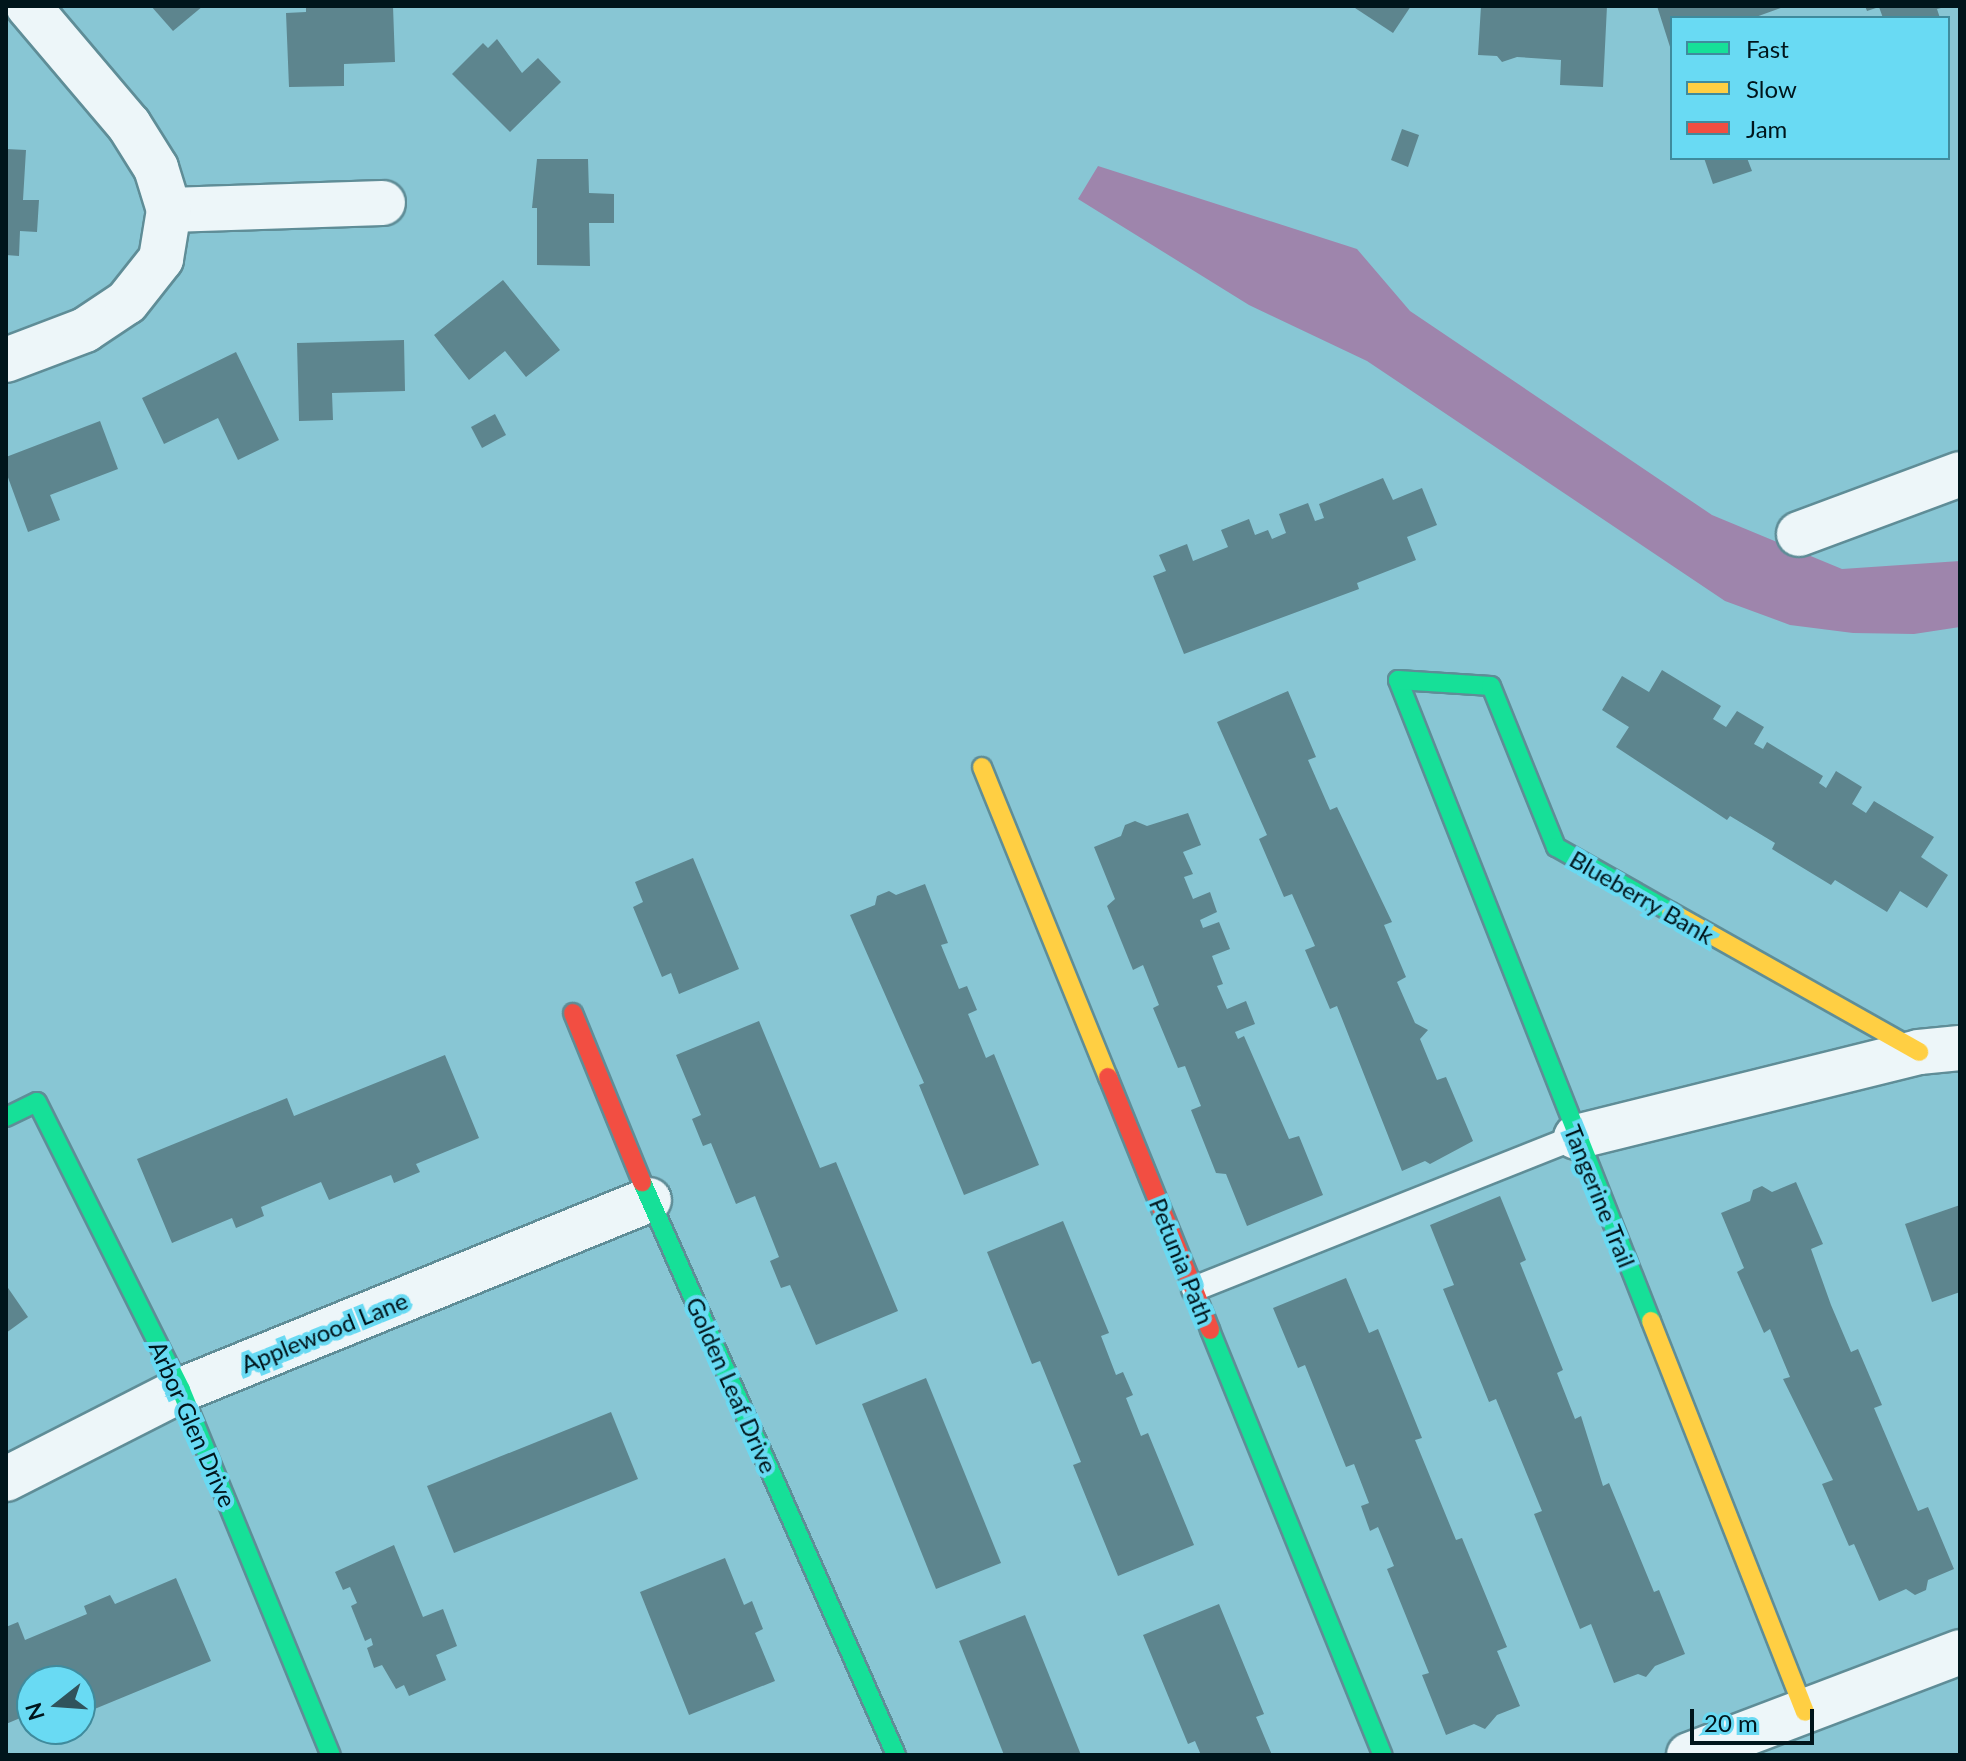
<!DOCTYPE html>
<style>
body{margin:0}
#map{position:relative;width:1966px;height:1761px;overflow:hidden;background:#88c6d4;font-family:Lato,sans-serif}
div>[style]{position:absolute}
.water>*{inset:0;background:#9e85ac}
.building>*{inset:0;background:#5d858e}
.roads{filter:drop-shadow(2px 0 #5f8d97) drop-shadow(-2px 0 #5f8d97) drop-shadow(0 2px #5f8d97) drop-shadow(0 -2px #5f8d97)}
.lane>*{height:24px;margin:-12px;padding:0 12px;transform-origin:12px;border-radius:12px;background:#edf6f9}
.street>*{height:44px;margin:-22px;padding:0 22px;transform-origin:22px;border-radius:22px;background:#edf6f9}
.fast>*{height:18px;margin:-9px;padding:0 9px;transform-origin:9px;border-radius:9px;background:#16e098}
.slow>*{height:18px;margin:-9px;padding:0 9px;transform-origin:9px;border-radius:9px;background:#ffcf43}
.jam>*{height:18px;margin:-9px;padding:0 9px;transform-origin:9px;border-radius:9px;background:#f24e42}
span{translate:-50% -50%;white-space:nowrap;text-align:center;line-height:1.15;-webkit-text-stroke:8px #69daf3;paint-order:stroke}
.street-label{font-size:24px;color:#00151b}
.frame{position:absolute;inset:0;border:8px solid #00151b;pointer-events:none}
.legend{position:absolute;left:1670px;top:16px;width:280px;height:144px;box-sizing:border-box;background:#69daf3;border:2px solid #3f8b9d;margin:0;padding:10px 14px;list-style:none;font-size:24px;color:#00151b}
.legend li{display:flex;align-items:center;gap:16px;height:40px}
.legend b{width:40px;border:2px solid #3f8b9d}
.north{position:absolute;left:16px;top:1665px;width:80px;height:80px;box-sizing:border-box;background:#69daf3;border:2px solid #3f8b9d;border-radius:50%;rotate:253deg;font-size:22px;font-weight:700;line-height:32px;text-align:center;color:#00151b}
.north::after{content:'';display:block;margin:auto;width:28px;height:36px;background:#30535c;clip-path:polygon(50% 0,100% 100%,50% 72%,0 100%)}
.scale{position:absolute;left:1690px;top:1709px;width:124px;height:36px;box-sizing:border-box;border:4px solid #00151b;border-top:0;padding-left:10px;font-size:24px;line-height:28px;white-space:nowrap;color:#00151b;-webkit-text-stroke:6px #69daf3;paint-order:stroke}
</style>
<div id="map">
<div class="water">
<div style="clip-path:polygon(1098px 166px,1357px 249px,1410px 311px,1712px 515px,1842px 569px,1960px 561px,1960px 627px,1914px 634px,1853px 633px,1790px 625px,1725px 601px,1367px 361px,1249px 305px,1078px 199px)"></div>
</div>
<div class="building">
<div style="clip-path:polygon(151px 6px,203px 6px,173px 31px)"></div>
<div style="clip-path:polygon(306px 6px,393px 6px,395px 62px,344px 64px,344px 86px,289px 87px,286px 13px,306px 12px)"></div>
<div style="clip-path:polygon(1352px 6px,1411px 6px,1393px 33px)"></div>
<div style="clip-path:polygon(1481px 6px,1607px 6px,1603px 87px,1560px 85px,1561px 60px,1517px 57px,1502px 62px,1497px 56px,1478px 55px)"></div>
<div style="clip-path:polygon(1657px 6px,1786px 6px,1753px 18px,1672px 18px,1671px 50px)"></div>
<div style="clip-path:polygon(1865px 6px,1944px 6px,1945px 7px,1937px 9px,1940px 18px,1883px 18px,1879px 7px,1867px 11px)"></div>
<div style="clip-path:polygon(497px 39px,522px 73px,538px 58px,561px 82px,510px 132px,452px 74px,483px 43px,488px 48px)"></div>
<div style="clip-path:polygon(1402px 129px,1419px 135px,1408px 167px,1391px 160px)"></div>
<div style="clip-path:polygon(6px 149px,26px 150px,23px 200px,39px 200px,37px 232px,20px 231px,19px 256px,6px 255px)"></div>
<div style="clip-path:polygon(1704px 158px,1747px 158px,1752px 171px,1713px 184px)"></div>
<div style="clip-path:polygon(537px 159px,588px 159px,589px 193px,614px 194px,614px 223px,589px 223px,590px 266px,537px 265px,537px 208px,532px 208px)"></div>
<div style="clip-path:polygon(503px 280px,560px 350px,526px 377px,505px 351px,469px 380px,434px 335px)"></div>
<div style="clip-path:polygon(404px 340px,405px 391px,332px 393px,333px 420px,299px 421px,297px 343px)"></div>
<div style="clip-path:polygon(236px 352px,279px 440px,238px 460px,218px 418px,164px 444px,142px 398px)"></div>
<div style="clip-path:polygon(495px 414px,506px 435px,482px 448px,471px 427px)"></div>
<div style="clip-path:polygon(100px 421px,118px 469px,50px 495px,60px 520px,28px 532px,6px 472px,6px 457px)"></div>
<div style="clip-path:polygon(1383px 478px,1393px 500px,1422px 488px,1437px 525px,1407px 537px,1416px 560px,1357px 583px,1359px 589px,1184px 654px,1153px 576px,1166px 571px,1159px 555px,1187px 544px,1193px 561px,1228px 547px,1221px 530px,1249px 519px,1255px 535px,1268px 530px,1272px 539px,1286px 533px,1279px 514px,1308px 503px,1315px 521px,1324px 518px,1319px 504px)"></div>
<div style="clip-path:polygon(1662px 670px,1721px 706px,1713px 719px,1726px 727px,1737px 711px,1764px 727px,1754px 744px,1763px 749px,1767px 742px,1823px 776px,1819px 783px,1826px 788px,1836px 771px,1862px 787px,1852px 804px,1866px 813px,1874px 801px,1934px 837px,1921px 857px,1948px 875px,1927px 908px,1900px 891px,1887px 912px,1835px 880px,1831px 885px,1772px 849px,1775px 843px,1730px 816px,1727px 820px,1616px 747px,1629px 727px,1602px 710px,1622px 676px,1649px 692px)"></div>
<div style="clip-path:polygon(1288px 691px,1316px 757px,1308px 760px,1330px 810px,1337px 807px,1392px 922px,1384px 925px,1406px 977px,1397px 982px,1415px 1023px,1428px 1030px,1420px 1039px,1437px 1080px,1446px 1077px,1473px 1141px,1430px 1164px,1425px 1161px,1402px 1171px,1337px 1006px,1330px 1009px,1305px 950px,1315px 946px,1292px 894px,1284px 897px,1259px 839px,1267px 835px,1217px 722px)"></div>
<div style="clip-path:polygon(1188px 813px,1201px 845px,1183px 852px,1193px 874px,1184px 877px,1193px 899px,1210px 892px,1217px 912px,1200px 920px,1203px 928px,1219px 922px,1230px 949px,1212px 956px,1223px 984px,1217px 986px,1227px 1009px,1246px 1001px,1255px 1024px,1235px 1032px,1238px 1039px,1244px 1036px,1289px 1139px,1299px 1136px,1323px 1195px,1247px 1226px,1226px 1174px,1216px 1173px,1191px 1110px,1201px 1106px,1185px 1066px,1178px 1068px,1153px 1008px,1159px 1005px,1143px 965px,1133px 970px,1107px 906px,1115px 899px,1094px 847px,1121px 836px,1125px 825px,1135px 821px,1147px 826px)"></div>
<div style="clip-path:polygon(693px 858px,739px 969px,679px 994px,671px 973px,662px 977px,633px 907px,643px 902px,635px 882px)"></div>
<div style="clip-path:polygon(925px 884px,948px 943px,941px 945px,959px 989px,967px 986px,977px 1010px,968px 1014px,986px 1058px,994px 1054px,1039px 1165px,964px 1195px,919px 1085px,924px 1083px,850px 915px,875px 905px,877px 896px,889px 891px,896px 895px)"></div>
<div style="clip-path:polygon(759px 1021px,820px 1168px,836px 1162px,898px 1311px,816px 1345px,790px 1285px,781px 1288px,770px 1261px,779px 1257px,755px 1196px,736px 1204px,711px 1143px,703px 1146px,692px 1119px,701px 1115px,676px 1055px)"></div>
<div style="clip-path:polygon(445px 1055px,479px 1138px,416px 1164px,420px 1172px,394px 1183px,391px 1175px,329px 1200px,321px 1182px,261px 1207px,264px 1216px,236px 1228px,232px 1218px,172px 1243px,137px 1159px,287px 1098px,294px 1116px)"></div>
<div style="clip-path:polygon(1796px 1182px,1823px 1244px,1811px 1249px,1831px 1305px,1851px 1352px,1858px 1349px,1882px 1405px,1874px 1408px,1918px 1511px,1928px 1507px,1954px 1569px,1928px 1580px,1926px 1590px,1915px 1595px,1906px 1589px,1879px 1601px,1854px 1544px,1849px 1546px,1822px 1484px,1833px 1480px,1783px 1379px,1790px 1377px,1770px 1329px,1764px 1333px,1737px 1272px,1744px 1268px,1721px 1213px,1750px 1201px,1753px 1190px,1762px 1186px,1772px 1192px)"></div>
<div style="clip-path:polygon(1500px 1196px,1526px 1260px,1520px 1263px,1563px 1370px,1557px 1373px,1575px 1419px,1581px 1416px,1603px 1486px,1609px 1483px,1654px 1592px,1659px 1590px,1685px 1654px,1655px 1666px,1646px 1677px,1638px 1674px,1614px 1683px,1591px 1624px,1580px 1629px,1534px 1514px,1542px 1511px,1496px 1399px,1489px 1402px,1443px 1289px,1454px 1285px,1430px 1225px)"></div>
<div style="clip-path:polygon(1960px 1205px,1960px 1292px,1932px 1302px,1905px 1224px)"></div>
<div style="clip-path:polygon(1063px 1221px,1109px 1333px,1101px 1336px,1116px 1375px,1123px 1372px,1133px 1395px,1126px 1398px,1141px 1436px,1148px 1433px,1194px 1545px,1118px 1576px,1073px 1465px,1081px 1462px,1040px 1361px,1032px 1364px,987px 1252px)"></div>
<div style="clip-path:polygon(1346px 1278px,1369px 1333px,1378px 1329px,1422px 1438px,1415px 1440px,1456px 1540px,1462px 1538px,1507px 1647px,1497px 1651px,1520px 1706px,1497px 1715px,1485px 1729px,1474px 1724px,1446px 1735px,1422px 1675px,1429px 1673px,1387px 1569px,1394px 1566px,1378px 1527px,1370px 1531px,1361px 1506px,1369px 1503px,1354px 1464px,1346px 1467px,1305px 1365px,1298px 1368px,1273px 1308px)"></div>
<div style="clip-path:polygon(6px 1285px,28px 1317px,6px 1333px)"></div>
<div style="clip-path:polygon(926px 1378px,1001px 1563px,936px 1589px,862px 1404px)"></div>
<div style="clip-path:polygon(611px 1412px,638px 1479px,454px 1553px,427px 1486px)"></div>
<div style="clip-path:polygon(394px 1545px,423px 1617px,443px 1609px,457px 1646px,436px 1655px,446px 1680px,409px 1696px,404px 1685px,396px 1689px,382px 1665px,374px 1668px,367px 1648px,373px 1645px,371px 1638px,365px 1641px,351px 1606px,357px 1603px,350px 1587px,343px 1590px,335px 1572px)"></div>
<div style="clip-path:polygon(725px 1558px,744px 1605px,752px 1601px,763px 1629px,755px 1633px,775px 1681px,689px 1715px,640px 1592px)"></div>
<div style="clip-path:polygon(176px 1578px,211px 1661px,80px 1715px,80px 1681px,32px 1681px,32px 1713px,6px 1724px,6px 1627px,18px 1622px,25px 1640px,87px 1614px,84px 1606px,110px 1595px,115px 1604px)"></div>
<div style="clip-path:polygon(1219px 1604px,1264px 1714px,1256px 1717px,1272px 1755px,1201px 1755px,1195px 1741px,1188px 1744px,1143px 1635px)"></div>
<div style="clip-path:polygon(1025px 1615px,1081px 1755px,1004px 1755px,959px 1641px)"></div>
</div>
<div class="roads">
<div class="lane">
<div style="left:1194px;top:1289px;width:411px;rotate:-21.7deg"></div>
</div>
<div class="street">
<div style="left:169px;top:210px;width:214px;rotate:-1.9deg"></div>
<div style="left:6px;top:360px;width:85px;rotate:-20.8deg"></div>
<div style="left:85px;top:330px;width:50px;rotate:-33.7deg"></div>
<div style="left:127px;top:302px;width:55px;rotate:-51.7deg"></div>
<div style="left:161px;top:259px;width:50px;rotate:-80.7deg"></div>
<div style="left:169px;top:210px;width:44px;rotate:-107.2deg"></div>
<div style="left:156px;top:168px;width:51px;rotate:-122.1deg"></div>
<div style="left:129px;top:125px;width:156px;rotate:-130.3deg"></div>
<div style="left:1799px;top:534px;width:172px;rotate:-20.4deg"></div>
<div style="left:1576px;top:1137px;width:353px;rotate:-13.9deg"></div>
<div style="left:1919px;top:1052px;width:41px;rotate:-5.6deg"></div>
<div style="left:6px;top:1479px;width:196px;rotate:-27deg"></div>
<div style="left:181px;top:1390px;width:505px;rotate:-22.1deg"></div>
<div style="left:1689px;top:1755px;width:290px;rotate:-20.8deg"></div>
</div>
<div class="fast">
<div style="left:6px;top:1117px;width:34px;rotate:-26deg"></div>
<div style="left:37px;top:1102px;width:322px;rotate:63.4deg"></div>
<div style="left:181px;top:1390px;width:395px;rotate:67.7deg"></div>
<div style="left:642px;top:1182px;width:627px;rotate:66.09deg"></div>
<div style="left:1651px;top:1321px;width:689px;rotate:-111.54deg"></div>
<div style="left:1398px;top:680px;width:93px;rotate:3.7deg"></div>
<div style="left:1491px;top:686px;width:174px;rotate:68deg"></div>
<div style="left:1556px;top:847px;width:132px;rotate:29.5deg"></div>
<div style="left:1210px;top:1330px;width:459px;rotate:67.9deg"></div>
</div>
<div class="slow">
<div style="left:982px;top:767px;width:335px;rotate:67.9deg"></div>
<div style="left:1671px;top:912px;width:285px;rotate:29.4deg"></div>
<div style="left:1651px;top:1321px;width:420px;rotate:68.5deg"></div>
</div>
<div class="jam">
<div style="left:573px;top:1013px;width:183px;rotate:67.8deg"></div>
<div style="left:1108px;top:1077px;width:273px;rotate:68deg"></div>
</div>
</div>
<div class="street-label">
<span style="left:1642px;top:897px;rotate:30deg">Blueberry Bank</span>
<span style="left:1600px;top:1196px;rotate:68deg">Tangerine Trail</span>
<span style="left:1182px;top:1261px;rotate:68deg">Petunia Path</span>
<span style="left:324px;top:1332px;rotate:-22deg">Applewood Lane</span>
<span style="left:732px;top:1385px;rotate:66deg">Golden Leaf Drive</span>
<span style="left:193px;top:1424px;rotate:66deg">Arbor Glen Drive</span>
</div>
<div class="frame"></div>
<ul class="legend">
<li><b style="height:10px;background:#16e098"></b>Fast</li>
<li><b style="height:10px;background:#ffcf43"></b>Slow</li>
<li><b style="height:10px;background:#f24e42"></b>Jam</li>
</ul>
<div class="north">N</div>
<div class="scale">20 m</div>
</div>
